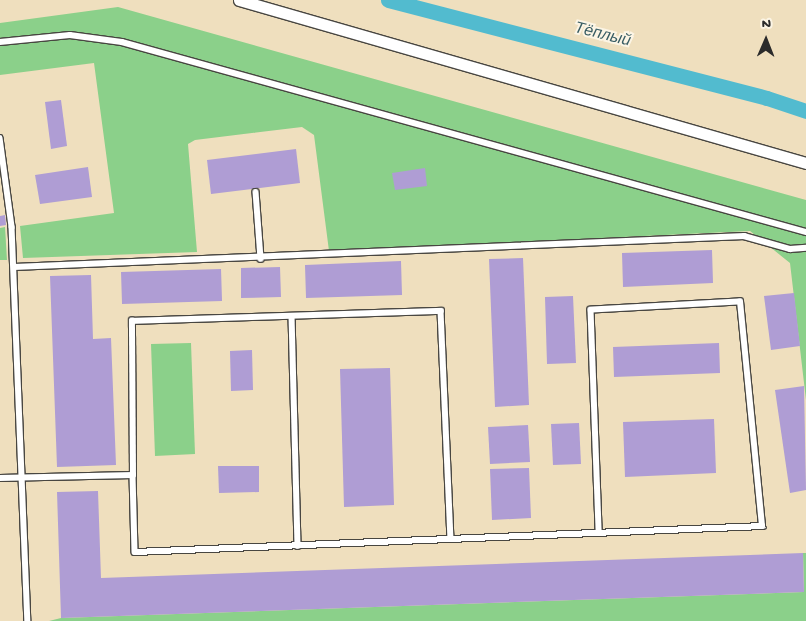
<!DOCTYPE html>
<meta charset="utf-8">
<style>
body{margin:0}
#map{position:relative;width:806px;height:621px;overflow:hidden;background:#efdfbe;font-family:"Gochi Hand",sans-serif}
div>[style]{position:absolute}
.green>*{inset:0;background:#8bd08a}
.canal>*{height:15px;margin:-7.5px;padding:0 7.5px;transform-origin:7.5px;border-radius:7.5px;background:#52bbcf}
.building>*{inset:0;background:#af9dd4}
.roads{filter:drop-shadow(1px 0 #484641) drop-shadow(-1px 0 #484641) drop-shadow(0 1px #484641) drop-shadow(0 -1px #484641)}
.lane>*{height:5.5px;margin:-2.75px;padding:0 2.75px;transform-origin:2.75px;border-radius:2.75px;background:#fff}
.street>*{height:11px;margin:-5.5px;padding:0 5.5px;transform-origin:5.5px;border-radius:5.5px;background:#fff}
span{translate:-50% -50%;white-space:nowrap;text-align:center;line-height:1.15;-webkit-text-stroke:4px #fcf5e5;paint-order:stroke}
.water-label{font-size:16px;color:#395d64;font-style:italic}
.north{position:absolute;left:741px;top:15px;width:50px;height:50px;-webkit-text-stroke:4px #fcf5e5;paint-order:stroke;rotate:1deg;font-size:14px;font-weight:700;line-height:20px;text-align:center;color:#2b2b2b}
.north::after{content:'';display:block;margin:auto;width:18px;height:22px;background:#2b2b2b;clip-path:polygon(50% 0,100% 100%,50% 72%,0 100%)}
</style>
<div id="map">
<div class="green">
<div style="clip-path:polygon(118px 7px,806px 200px,806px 400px,790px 263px,750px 231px,329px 251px,314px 135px,302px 127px,195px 140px,188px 144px,197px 252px,23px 258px,20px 226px,114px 213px,94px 63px,0 75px,0 23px)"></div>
<div style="clip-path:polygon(5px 227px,7px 260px,0 260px,0 228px)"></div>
<div style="clip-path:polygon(191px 343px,195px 454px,155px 456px,151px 344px)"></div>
<div style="clip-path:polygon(803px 553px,806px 553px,806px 621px,49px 621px,61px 618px,804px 592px)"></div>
</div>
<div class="canal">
<div style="left:388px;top:0;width:391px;rotate:14.5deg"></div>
<div style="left:767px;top:98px;width:41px;rotate:18.4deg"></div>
</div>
<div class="building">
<div style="clip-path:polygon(61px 100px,67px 146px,51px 149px,45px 102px)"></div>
<div style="clip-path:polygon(296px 149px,300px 183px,211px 194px,207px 160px)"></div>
<div style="clip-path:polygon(88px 167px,92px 197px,40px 204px,35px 175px)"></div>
<div style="clip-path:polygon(425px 168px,427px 186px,395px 190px,392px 173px)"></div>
<div style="clip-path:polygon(5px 215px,6px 225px,0 226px,0 216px)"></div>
<div style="clip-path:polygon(712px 250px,713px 283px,623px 287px,622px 253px)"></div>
<div style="clip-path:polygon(523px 258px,529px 405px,495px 407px,489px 259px)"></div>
<div style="clip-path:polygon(401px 261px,402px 295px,306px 298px,305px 265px)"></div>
<div style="clip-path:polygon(280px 267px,281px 297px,241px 298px,241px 268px)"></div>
<div style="clip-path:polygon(221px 269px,222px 301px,122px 304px,121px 272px)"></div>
<div style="clip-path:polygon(91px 275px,93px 339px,111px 338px,116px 465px,57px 467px,50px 276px)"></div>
<div style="clip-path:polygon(794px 293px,800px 346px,771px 350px,764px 296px)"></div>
<div style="clip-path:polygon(573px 296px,576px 363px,547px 364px,545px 297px)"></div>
<div style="clip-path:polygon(719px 343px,720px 373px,614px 377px,613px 347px)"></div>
<div style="clip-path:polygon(252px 350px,253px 390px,231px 391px,230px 351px)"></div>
<div style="clip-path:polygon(390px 368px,394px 505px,344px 507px,340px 369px)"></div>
<div style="clip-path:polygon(804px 386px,806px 490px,790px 493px,775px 390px)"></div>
<div style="clip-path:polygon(714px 419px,716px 473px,625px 477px,623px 422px)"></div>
<div style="clip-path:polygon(579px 423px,581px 464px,553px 465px,551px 424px)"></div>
<div style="clip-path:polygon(528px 425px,530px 462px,490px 464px,488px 427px)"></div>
<div style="clip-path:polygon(218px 466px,259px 466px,259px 492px,219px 493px)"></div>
<div style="clip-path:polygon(529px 468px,531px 518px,492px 520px,490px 469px)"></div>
<div style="clip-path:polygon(98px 491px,101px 578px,803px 553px,804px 592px,61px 618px,57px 492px)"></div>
</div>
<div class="roads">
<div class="lane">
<div style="left:0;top:42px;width:70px;rotate:-5.7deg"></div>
<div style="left:70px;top:35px;width:52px;rotate:7.7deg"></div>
<div style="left:122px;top:42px;width:710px;rotate:15.52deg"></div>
<div style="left:0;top:138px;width:90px;rotate:82.3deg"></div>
<div style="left:12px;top:227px;width:394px;rotate:87.7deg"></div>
<div style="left:256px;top:192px;width:67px;rotate:85.7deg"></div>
<div style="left:14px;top:267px;width:731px;rotate:-2.43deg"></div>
<div style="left:744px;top:236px;width:48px;rotate:15.8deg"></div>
<div style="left:790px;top:249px;width:16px;rotate:-4deg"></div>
<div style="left:292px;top:316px;width:230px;rotate:88.5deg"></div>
<div style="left:133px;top:475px;width:154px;rotate:-90.4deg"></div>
<div style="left:132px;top:321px;width:309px;rotate:-1.9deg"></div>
<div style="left:441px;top:311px;width:228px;rotate:87.5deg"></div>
<div style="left:0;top:478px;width:133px;rotate:-1.3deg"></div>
<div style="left:133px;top:475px;width:77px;rotate:88.5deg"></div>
<div style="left:135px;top:552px;width:628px;rotate:-2.37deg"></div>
<div style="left:762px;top:526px;width:225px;rotate:-95.6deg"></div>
<div style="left:740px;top:302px;width:149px;rotate:176.9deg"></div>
<div style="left:591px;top:310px;width:223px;rotate:87.9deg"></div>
</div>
<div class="street">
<div style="left:239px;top:0;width:590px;rotate:16.04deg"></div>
</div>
</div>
<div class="water-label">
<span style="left:602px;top:37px;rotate:14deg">Тёплый</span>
</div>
<div class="north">N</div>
</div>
